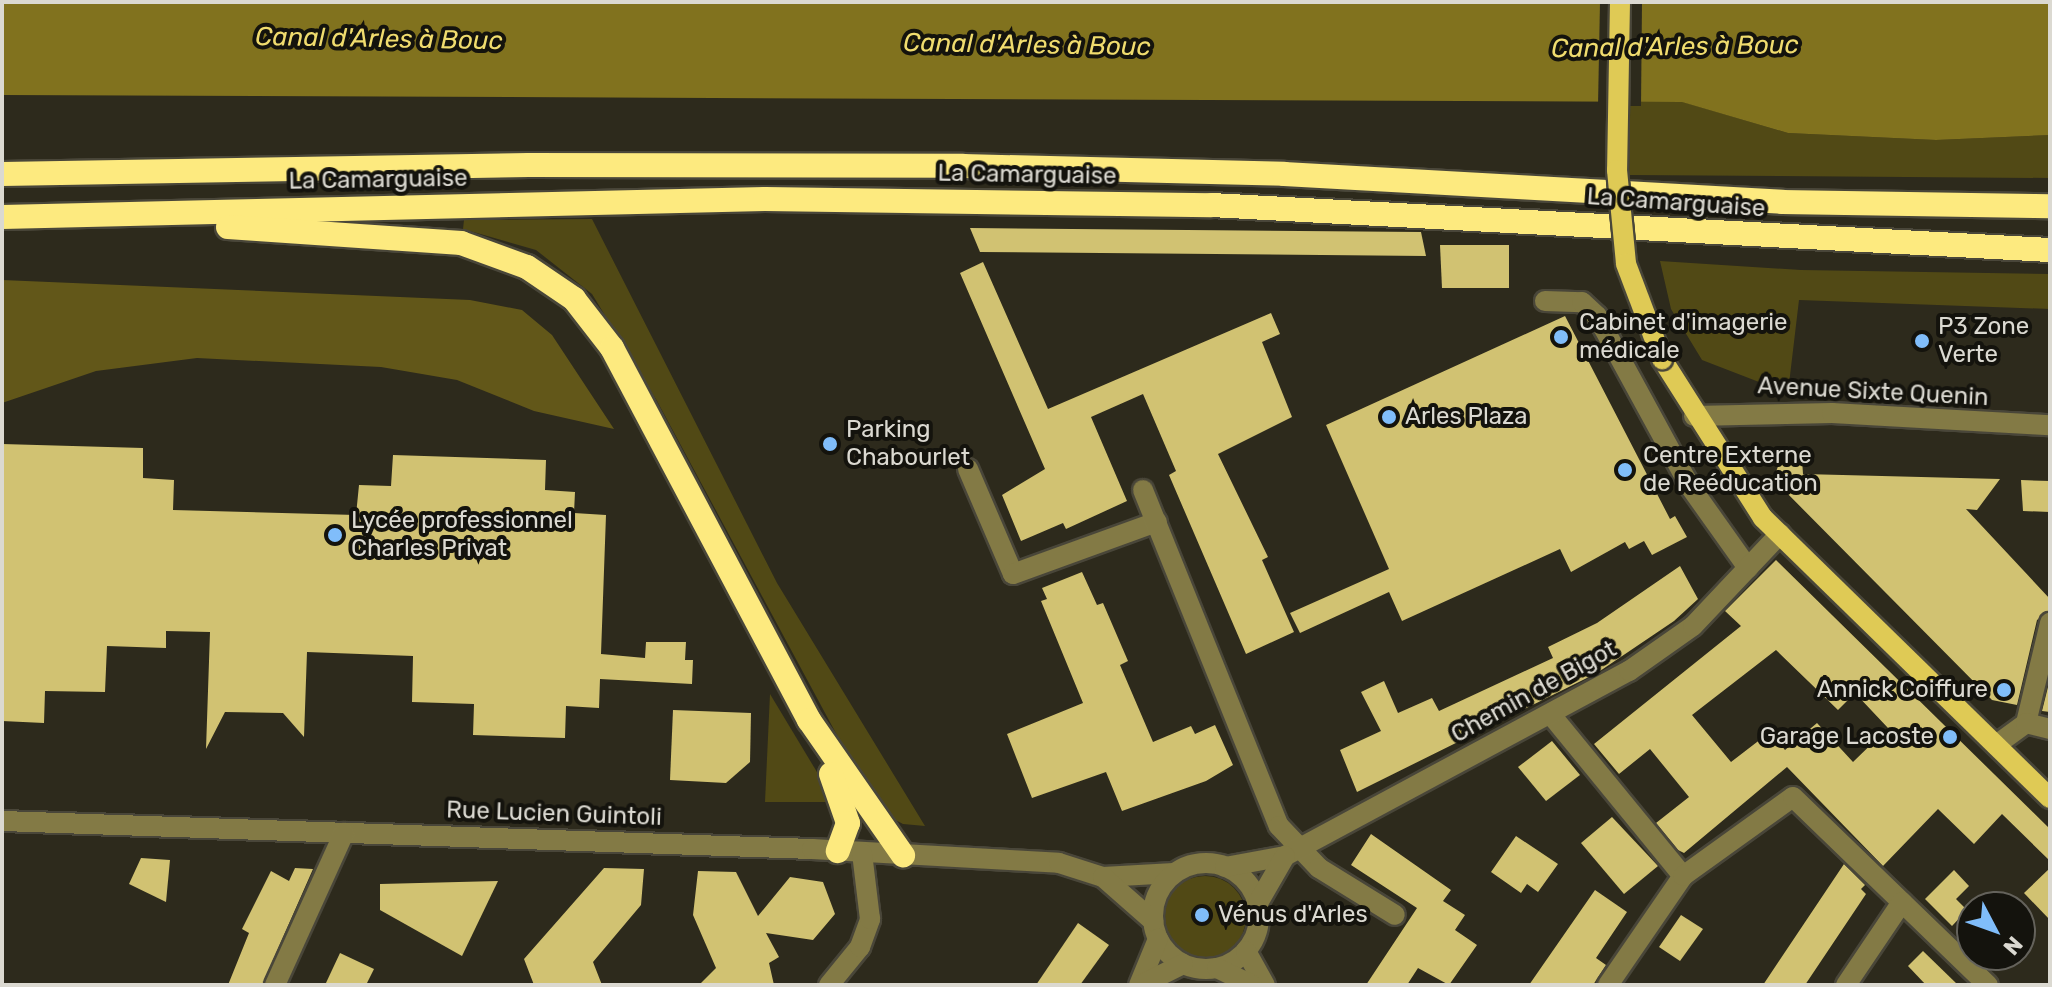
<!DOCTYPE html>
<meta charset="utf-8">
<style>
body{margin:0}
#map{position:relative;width:2052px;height:987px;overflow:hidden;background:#2d2a1c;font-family:Rubik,sans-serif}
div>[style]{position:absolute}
.green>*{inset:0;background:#514915}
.round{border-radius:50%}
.forest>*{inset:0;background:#625719}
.water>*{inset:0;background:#81721e}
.pier>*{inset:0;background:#2d2a1c}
.building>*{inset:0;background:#d1c272}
.roads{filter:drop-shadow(2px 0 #494639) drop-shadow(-2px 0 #494639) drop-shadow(0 2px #494639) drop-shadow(0 -2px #494639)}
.minor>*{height:20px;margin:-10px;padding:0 10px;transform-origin:10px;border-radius:10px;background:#837a45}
.minor>.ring{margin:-10px;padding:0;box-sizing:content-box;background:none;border:20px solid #837a45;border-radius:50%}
.major>*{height:20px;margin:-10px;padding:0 10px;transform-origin:10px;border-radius:10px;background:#dfca55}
.highway>*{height:24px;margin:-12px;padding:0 12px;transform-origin:12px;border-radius:12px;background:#fdea7f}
.bridges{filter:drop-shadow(2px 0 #494639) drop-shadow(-2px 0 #494639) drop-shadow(0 2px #494639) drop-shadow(0 -2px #494639)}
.major-bridge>*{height:20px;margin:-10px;padding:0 10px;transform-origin:10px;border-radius:10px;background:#dfca55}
.dots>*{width:22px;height:22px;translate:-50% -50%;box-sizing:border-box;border:4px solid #14130d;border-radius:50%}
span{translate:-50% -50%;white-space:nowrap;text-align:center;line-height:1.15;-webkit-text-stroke:8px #14130d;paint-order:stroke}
.street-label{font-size:24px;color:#dbd9d1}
.poi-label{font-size:24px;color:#dbd9d1}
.left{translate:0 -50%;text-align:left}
.right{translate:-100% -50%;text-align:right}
.water-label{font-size:26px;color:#f0dc6e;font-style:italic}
.frame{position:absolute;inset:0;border:4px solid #dbd9d1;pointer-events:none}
.north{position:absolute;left:1956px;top:891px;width:80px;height:80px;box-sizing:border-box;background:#14130d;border:2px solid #64625b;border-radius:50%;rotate:131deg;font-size:22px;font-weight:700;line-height:32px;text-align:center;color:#dbd9d1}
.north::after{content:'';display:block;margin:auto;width:28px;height:36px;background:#80bdfa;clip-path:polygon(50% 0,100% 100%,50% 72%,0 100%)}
</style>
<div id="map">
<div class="green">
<div style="clip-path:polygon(1630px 102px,1683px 102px,1788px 133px,1936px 140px,2050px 135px,2050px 178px,1629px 175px)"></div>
<div style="clip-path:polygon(592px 219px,777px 583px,925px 826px,903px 824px,886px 815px,845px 750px,657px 401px,592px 294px,536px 250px,463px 229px,464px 220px)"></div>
<div style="clip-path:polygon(1660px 261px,1801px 270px,2050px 274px,2050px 309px,1799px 300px,1789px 384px,1759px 382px,1702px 360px,1671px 309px)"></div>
<div style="clip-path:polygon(770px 694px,835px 802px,765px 802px)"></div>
<div class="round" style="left:1164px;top:876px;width:82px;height:82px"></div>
</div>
<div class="forest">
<div style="clip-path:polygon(2px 280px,470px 300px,522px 310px,552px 335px,614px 429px,534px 411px,457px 380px,381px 367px,197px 358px,96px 371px,2px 403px)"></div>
</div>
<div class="water">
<div style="clip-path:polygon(2px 2px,2050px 2px,2050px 135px,1936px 140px,1788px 133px,1682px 102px,2px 95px)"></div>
</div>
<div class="pier">
<div style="clip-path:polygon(1600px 2px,1642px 2px,1641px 106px,1598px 106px)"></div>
</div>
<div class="building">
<div style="clip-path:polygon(970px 228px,1421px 232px,1426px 256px,980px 252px)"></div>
<div style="clip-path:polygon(1440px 245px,1509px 245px,1509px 288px,1442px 288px)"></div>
<div style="clip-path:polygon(983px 262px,1048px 409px,1271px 313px,1280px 334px,1262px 342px,1292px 417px,1218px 454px,1268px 557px,1262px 560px,1294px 632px,1246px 654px,1169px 475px,1176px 471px,1143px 394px,1091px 417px,1127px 501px,1066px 529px,1063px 523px,1021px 541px,1002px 495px,1045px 469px,960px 273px)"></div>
<div style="clip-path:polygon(1565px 316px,1670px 519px,1675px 516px,1687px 537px,1652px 555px,1644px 541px,1629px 549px,1625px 542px,1571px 572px,1560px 549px,1402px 621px,1389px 592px,1300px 633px,1290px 613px,1389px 569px,1326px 425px)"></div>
<div style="clip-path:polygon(2px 444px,143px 448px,143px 478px,174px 480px,173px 510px,356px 515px,359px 485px,391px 486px,393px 455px,546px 460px,545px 490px,575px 492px,574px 513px,606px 515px,601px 654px,645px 658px,646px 642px,686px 642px,685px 660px,693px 660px,692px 684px,600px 679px,599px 708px,566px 706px,565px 738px,473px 735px,474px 704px,412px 702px,413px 656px,307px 652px,304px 737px,283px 713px,225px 712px,206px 749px,210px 632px,166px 631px,166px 648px,107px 646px,105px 692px,45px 691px,44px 723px,2px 721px)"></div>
<div style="clip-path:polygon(1781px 459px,1802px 459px,1803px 474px,2000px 479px,1977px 510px,1966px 509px,2050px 599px,2050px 610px,2037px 620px,2017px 705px,1992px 700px,1773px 479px)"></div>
<div style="clip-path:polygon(2021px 480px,2050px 481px,2050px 512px,2023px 511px)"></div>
<div style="clip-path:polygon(evenodd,1776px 560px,2050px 829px,2050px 861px,2002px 814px,1974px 844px,1938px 809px,1883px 866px,1787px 767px,1684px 853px,1678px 850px,1656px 823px,1689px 797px,1650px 749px,1619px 774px,1594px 744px,1741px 626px,1725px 611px,1776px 560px,1776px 650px,1838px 710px,1855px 693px,1888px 728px,1853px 762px,1817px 723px,1785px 750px,1770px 732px,1731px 762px,1692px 715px,1776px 650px)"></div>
<div style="clip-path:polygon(1680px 566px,1698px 599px,1674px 621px,1597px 673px,1357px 792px,1340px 750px,1381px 731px,1361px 692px,1384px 681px,1398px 713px,1432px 698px,1439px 711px,1553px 658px,1548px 647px,1597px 623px)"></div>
<div style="clip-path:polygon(1082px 572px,1097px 605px,1103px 603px,1128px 661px,1120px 665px,1153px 742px,1191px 726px,1195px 734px,1215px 725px,1233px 765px,1206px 781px,1122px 811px,1106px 772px,1032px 798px,1007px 734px,1083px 703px,1041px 601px,1047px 599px,1042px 588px)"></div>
<div style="clip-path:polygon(2050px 679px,2050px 712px,2042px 711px)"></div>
<div style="clip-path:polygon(673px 710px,751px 713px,750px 762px,726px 783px,670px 780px)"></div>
<div style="clip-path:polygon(1552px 741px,1580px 775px,1546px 801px,1518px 767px)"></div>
<div style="clip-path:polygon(1612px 817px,1658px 866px,1624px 894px,1581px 843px)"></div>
<div style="clip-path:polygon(1371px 834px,1451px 890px,1443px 901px,1465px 915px,1455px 930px,1477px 945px,1449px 985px,1418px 968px,1407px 985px,1366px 985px,1417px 908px,1351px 865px)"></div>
<div style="clip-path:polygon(1516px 836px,1558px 864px,1538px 892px,1527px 884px,1521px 893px,1491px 872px)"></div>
<div style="clip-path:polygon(141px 858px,170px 860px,166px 902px,129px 884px)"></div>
<div style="clip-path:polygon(1844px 864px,1865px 885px,1861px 889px,1866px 894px,1805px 985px,1763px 985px)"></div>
<div style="clip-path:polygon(295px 868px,313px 869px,262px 985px,228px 985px,249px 933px,242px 929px,271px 871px,289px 881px)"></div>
<div style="clip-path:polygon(604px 868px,644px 869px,641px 905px,593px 962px,602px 985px,534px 985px,524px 959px)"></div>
<div style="clip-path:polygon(2050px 868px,2050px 920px,2024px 893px)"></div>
<div style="clip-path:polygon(1954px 870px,1969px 886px,1956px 899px,1967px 910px,1952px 926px,1925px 899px)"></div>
<div style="clip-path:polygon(698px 871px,736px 872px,758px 916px,790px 877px,823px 882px,835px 914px,813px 940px,766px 933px,779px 957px,769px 963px,774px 985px,699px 985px,716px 968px,693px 915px)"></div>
<div style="clip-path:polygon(498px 881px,462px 956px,380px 910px,380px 884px)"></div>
<div style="clip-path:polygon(1595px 890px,1627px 912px,1596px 958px,1606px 965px,1593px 985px,1529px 985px)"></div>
<div style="clip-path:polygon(1681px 915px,1703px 929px,1680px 961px,1659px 947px)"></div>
<div style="clip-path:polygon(1078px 923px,1109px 945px,1080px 985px,1036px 985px)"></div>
<div style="clip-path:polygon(1923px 951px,1958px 985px,1926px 985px,1908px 966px)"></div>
<div style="clip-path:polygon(340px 953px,374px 969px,366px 985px,325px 985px)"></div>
</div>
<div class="roads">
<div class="minor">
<div style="left:1545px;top:301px;width:37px;rotate:2deg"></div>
<div style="left:1582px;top:302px;width:21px;rotate:43deg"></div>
<div style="left:1597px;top:316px;width:192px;rotate:61.4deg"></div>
<div style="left:1689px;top:485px;width:102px;rotate:54.6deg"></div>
<div style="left:1694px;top:416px;width:138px;rotate:-1.2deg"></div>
<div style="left:1832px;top:413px;width:218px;rotate:3.2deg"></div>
<div style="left:968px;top:469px;width:114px;rotate:66.8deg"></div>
<div style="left:1013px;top:574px;width:153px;rotate:-19.9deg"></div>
<div style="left:1143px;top:490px;width:362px;rotate:68deg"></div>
<div style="left:1279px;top:826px;width:58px;rotate:46.4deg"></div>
<div style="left:1319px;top:868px;width:89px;rotate:31.7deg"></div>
<div style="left:1552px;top:716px;width:207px;rotate:50.7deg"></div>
<div style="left:2026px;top:723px;width:103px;rotate:-76.5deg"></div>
<div style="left:1996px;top:745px;width:37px;rotate:-36deg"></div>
<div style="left:2026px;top:723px;width:25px;rotate:14deg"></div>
<div style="left:2px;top:821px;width:810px;rotate:1.98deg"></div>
<div style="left:812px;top:849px;width:247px;rotate:3.2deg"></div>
<div style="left:1059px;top:863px;width:46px;rotate:17.7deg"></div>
<div style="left:1103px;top:877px;width:71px;rotate:-3.2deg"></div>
<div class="ring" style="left:1153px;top:863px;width:86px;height:86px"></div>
<div style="left:1225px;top:867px;width:61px;rotate:-10.4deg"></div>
<div style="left:1285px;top:856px;width:391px;rotate:-28.3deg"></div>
<div style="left:1629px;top:671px;width:78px;rotate:-35.1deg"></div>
<div style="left:1693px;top:626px;width:127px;rotate:-46.6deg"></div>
<div style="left:1103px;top:877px;width:67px;rotate:41.3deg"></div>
<div style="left:1258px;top:903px;width:54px;rotate:-60.1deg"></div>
<div style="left:1246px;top:951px;width:39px;rotate:61deg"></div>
<div style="left:1217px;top:968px;width:39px;rotate:26deg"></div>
<div style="left:275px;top:985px;width:167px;rotate:-65.6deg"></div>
<div style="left:829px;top:985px;width:49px;rotate:-50.8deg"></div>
<div style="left:860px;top:947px;width:30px;rotate:-70deg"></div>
<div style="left:870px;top:919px;width:66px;rotate:-96.9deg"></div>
<div style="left:1139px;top:985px;width:50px;rotate:-67.6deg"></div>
<div style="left:1141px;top:985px;width:47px;rotate:-26.6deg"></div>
<div style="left:1608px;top:985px;width:132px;rotate:-55.5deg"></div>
<div style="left:1683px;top:876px;width:135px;rotate:-35.7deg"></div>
<div style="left:1793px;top:797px;width:271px;rotate:44deg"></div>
<div style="left:1846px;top:985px;width:100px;rotate:-56deg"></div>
</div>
<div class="major">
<div style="left:1662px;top:359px;width:188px;rotate:57.6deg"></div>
<div style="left:1763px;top:518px;width:401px;rotate:44.3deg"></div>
</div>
<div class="highway">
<div style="left:2px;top:174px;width:527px;rotate:-0.98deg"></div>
<div style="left:529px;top:165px;width:434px;rotate:0.1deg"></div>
<div style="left:963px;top:166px;width:321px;rotate:1.4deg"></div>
<div style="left:1284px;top:174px;width:499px;rotate:3.2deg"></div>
<div style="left:1782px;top:202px;width:268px;rotate:0.9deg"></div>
<div style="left:2px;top:217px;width:763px;rotate:-1.35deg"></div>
<div style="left:765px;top:199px;width:446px;rotate:0.8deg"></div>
<div style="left:1211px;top:205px;width:840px;rotate:3.07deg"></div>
<div style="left:228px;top:227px;width:234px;rotate:3.9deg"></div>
<div style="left:461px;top:243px;width:70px;rotate:20deg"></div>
<div style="left:527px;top:267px;width:57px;rotate:34.2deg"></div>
<div style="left:574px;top:299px;width:62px;rotate:52.2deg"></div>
<div style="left:612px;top:348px;width:421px;rotate:62.1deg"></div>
<div style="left:809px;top:720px;width:165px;rotate:55.2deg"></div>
<div style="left:831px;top:774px;width:52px;rotate:70.9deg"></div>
<div style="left:848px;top:823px;width:30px;rotate:110deg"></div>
</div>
</div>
<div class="bridges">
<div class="major-bridge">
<div style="left:1620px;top:2px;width:168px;rotate:91deg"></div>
<div style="left:1617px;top:170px;width:94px;rotate:84.5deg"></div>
<div style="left:1626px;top:264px;width:102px;rotate:69.2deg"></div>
</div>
</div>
<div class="dots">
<div style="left:1561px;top:337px;background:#80bdfa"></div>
<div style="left:1922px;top:341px;background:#80bdfa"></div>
<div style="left:1389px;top:417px;background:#80bdfa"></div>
<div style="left:830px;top:444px;background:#80bdfa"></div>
<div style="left:1625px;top:470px;background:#80bdfa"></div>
<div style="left:335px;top:535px;background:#80bdfa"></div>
<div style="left:2004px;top:690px;background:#80bdfa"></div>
<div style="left:1950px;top:737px;background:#80bdfa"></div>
<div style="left:1202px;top:915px;background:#80bdfa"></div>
</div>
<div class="street-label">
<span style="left:1027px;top:175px;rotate:1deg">La Camarguaise</span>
<span style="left:378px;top:180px;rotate:-1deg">La Camarguaise</span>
<span style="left:1676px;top:203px;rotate:4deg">La Camarguaise</span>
<span style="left:1873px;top:392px;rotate:3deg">Avenue Sixte Quenin</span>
<span style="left:1534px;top:692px;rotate:-29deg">Chemin de Bigot</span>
<span style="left:554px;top:814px;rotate:2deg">Rue Lucien Guintoli</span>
</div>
<div class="poi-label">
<span class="left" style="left:1579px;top:337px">Cabinet d'imagerie<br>médicale</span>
<span class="left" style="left:1938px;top:341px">P3 Zone<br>Verte</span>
<span class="left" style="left:1405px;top:417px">Arles Plaza</span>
<span class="left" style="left:846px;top:444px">Parking<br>Chabourlet</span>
<span class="left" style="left:1643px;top:470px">Centre Externe<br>de Reéducation</span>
<span class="left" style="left:351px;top:535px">Lycée professionnel<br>Charles Privat</span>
<span class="right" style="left:1988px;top:690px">Annick Coiffure</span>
<span class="right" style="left:1934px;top:737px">Garage Lacoste</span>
<span class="left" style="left:1218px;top:915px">Vénus d'Arles</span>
</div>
<div class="water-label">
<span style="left:379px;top:39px;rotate:1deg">Canal d'Arles à Bouc</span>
<span style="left:1027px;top:45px;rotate:1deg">Canal d'Arles à Bouc</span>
<span style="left:1675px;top:47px;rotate:-1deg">Canal d'Arles à Bouc</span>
</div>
<div class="frame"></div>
<div class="north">N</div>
</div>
